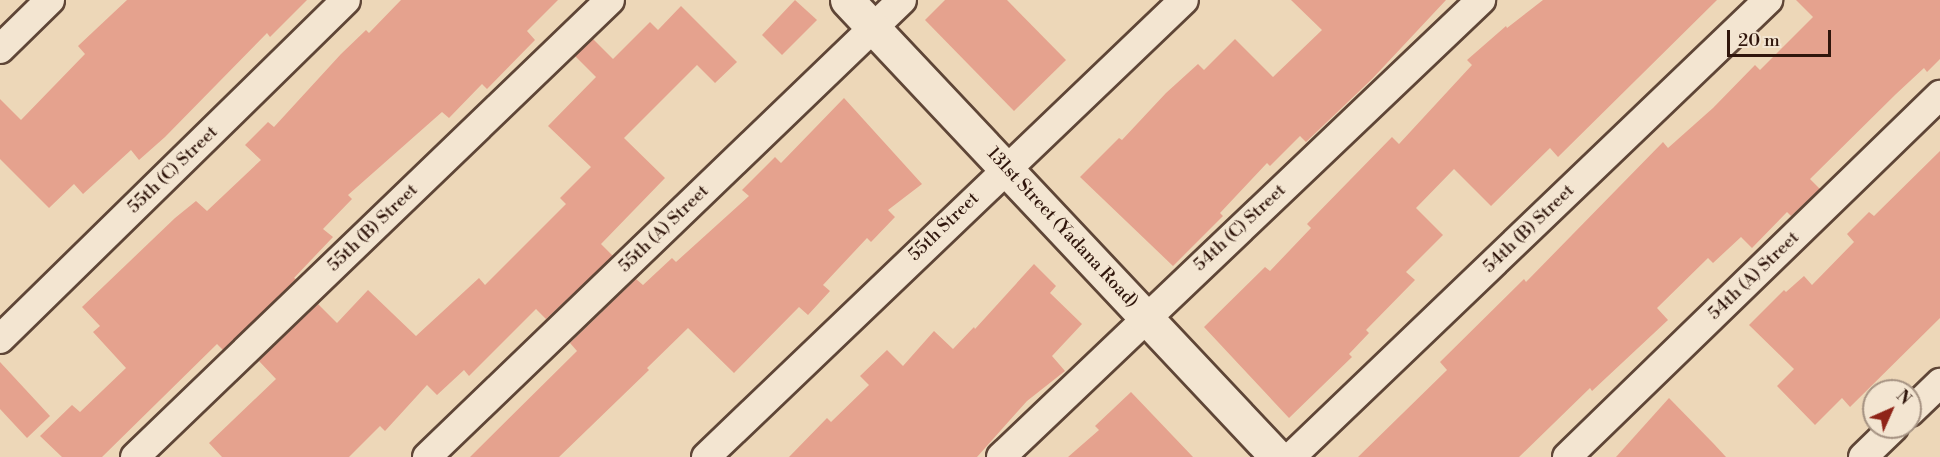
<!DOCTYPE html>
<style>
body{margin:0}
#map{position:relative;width:1940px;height:457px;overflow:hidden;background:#edd7b8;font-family:"Libre Bodoni",serif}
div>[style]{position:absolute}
.building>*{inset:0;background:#e5a28e}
.roads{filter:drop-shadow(2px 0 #5f4637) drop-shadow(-2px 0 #5f4637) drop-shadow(0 2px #5f4637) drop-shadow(0 -2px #5f4637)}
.minor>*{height:28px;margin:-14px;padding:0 14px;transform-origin:14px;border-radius:14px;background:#f3e5d1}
.tertiary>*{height:33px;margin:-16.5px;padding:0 16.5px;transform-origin:16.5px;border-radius:16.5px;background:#f3e5d1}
span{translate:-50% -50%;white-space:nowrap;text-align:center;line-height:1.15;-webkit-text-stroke:6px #f3e5d1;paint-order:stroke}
.street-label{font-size:18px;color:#30160c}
.north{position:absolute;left:1862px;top:379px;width:60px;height:60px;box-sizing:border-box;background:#f3e5d1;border:2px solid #a59282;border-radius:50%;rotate:45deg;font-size:16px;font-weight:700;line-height:24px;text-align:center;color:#30160c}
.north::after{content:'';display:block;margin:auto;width:21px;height:27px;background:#8f2418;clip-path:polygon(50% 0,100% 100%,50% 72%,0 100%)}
.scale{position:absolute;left:1727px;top:30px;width:104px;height:27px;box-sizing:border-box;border:3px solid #30160c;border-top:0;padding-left:8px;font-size:18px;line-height:21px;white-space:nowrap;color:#30160c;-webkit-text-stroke:4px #f3e5d1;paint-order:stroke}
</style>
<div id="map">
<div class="building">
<div style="clip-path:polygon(127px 0,307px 0,270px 37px,267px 33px,165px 137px,139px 160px,131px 150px,83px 194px,74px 184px,49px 208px,0 159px,0 99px,21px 120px,85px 54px,78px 46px)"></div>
<div style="clip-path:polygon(401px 0,558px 0,527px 31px,535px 40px,487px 89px,482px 84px,449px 118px,442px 112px,348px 195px,352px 199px,323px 229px,333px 237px,294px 278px,296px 279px,223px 350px,217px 344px,102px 457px,62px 457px,40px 436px,72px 405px,80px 412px,126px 368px,93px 332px,100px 326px,82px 307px,175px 218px,196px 201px,207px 211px,261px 160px,245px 145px,268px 122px,274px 127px,341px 54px,366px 30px,369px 33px)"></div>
<div style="clip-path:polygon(795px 0,817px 20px,782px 55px,762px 35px)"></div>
<div style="clip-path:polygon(945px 0,1007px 0,1066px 60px,1014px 111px,925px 20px)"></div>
<div style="clip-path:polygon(1291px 0,1446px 0,1372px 79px,1306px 142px,1300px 136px,1270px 166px,1267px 163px,1220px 213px,1223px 216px,1173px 266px,1080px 177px,1119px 138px,1122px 140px,1166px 93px,1198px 64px,1204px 70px,1235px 39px,1273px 77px,1322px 30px)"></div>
<div style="clip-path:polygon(1543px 0,1717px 0,1558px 157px,1550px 148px,1491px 206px,1454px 169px,1416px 208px,1443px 235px,1406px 272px,1415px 280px,1366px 330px,1369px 333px,1349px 354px,1352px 357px,1289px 418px,1204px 327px,1265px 267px,1270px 271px,1311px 228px,1307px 224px,1392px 137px,1399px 144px,1472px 65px,1467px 60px,1506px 26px,1507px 28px)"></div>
<div style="clip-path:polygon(1796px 0,1940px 0,1940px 59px,1927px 72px,1924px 68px,1896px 94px,1810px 179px,1820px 189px,1791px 216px,1787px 212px,1752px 248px,1741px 237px,1713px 263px,1708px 258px,1657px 308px,1668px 320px,1592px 391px,1590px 388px,1519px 457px,1358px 457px,1447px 370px,1440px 362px,1524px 279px,1526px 282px,1663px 142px,1668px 148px,1713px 108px,1755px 65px,1760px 70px,1813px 17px)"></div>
<div style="clip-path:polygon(681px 6px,737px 62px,715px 83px,697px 65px,624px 138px,665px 178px,601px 244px,613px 256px,546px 319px,536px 309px,469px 376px,464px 370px,437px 395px,427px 385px,385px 431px,380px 426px,349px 457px,222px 457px,209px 443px,276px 379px,259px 361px,318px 304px,337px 323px,368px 290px,416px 336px,479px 278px,485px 285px,566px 204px,560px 198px,591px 167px,548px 126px,596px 77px,575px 56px,593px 39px,613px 59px,650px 22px,658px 30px)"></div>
<div style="clip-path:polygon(844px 98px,922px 184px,888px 210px,895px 217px,871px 242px,867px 238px,823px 285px,830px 291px,808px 315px,799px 307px,734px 373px,688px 328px,647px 368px,649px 370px,559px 457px,470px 457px,577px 351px,570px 343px,636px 279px,643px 285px,672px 258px,676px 262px,749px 196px,742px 190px,775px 157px,781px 163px)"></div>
<div style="clip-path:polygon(1940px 151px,1940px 318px,1850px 407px,1842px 398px,1815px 425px,1777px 386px,1794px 369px,1749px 325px,1784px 290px,1786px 292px,1804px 276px,1812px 285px,1854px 242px,1847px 234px,1869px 212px,1874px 216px)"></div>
<div style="clip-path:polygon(1034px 264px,1056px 286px,1050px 293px,1082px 324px,1052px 356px,1065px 371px,1027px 401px,977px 457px,789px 457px,827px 418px,831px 422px,869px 385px,860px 376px,887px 350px,903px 366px,934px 331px,953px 349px,974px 327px,975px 329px)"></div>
<div style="clip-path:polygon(0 362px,50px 416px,27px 438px,0 409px)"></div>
<div style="clip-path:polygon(1131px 392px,1193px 457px,1068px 457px,1099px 430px,1095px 426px)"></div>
<div style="clip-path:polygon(1669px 398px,1713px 443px,1726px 457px,1616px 457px)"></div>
</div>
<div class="roads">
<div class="minor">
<div style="left:0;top:49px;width:70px;rotate:-44.4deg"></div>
<div style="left:0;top:339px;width:484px;rotate:-44.4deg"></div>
<div style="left:1910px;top:412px;width:42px;rotate:-44deg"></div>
<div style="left:135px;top:457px;width:659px;rotate:-43.89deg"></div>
<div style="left:427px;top:457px;width:659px;rotate:-43.89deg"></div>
<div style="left:706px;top:457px;width:661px;rotate:-43.71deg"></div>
<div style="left:1001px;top:457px;width:663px;rotate:-43.59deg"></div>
<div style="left:1291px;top:457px;width:661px;rotate:-43.77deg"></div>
<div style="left:1567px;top:457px;width:520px;rotate:-44.14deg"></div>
<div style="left:1863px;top:457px;width:43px;rotate:-44.1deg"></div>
</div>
<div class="tertiary">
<div style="left:847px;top:0;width:627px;rotate:46.74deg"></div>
</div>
</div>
<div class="street-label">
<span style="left:173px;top:170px;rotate:-44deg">55th (C) Street</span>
<span style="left:944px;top:227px;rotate:-44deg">55th Street</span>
<span style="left:373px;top:228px;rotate:-44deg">55th (B) Street</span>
<span style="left:1062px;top:228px;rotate:47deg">131st Street (Yadana Road)</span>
<span style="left:1240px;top:228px;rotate:-43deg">54th (C) Street</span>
<span style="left:664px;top:229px;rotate:-44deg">55th (A) Street</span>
<span style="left:1529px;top:229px;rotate:-44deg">54th (B) Street</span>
<span style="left:1754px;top:276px;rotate:-44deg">54th (A) Street</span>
</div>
<div class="north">N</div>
<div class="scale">20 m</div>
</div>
